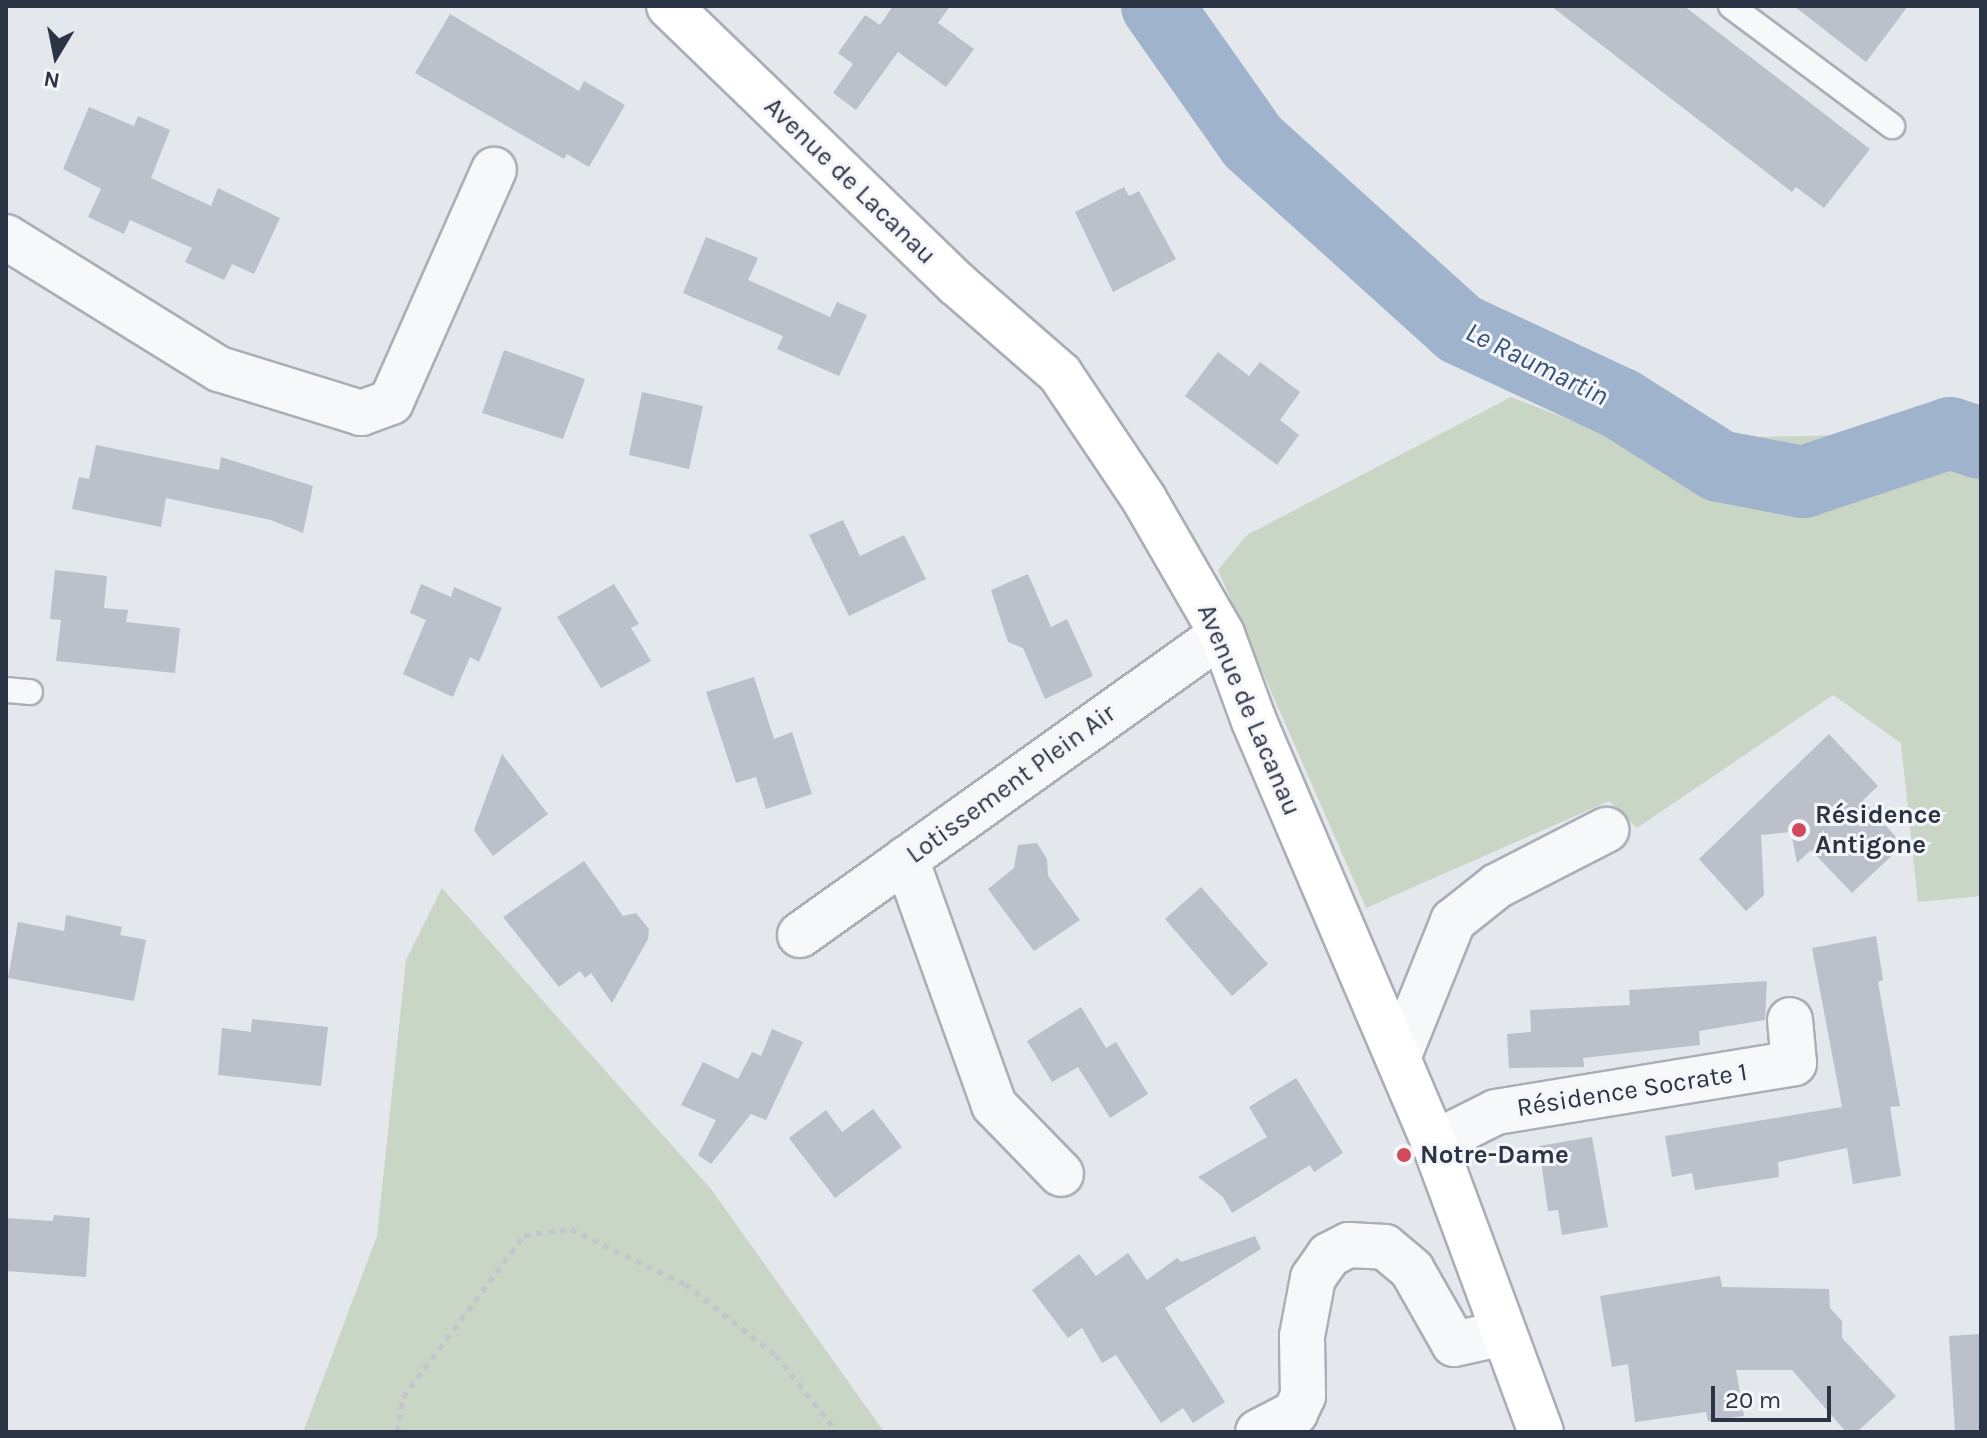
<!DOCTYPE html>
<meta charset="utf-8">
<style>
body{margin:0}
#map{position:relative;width:1987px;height:1438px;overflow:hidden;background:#e4e7ec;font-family:Karla,sans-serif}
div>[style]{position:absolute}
.green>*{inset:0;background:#c9d6c5}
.stream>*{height:12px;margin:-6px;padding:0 6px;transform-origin:6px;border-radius:6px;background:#9fb4cc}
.river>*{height:72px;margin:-36px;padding:0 36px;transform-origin:36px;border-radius:36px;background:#9fb4cc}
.building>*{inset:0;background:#bbc0ca}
.path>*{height:5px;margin-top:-2.5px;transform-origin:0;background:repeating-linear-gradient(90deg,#c2c5cb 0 6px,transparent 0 12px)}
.roads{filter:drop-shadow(2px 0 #a9aeb7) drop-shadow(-2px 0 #a9aeb7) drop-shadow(0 2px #a9aeb7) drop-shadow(0 -2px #a9aeb7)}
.lane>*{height:24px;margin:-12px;padding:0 12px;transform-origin:12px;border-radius:12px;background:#f7f8fa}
.street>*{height:44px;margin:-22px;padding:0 22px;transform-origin:22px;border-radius:22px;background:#f7f8fa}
.secondary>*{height:44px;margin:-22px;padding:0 22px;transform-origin:22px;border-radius:22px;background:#fff}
.dots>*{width:22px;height:22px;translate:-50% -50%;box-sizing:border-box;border:4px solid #f4f6f9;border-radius:50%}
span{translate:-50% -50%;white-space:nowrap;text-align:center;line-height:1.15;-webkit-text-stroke:6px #f4f6f9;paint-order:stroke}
.street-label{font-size:26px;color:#2b3445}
.poi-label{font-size:26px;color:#2b3445;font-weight:700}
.left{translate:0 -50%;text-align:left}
.water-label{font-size:28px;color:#34527a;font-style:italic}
.frame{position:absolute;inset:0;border:8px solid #2b3445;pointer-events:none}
.north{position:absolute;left:16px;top:16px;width:80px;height:80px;-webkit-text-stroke:6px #f4f6f9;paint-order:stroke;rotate:190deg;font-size:22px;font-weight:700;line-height:32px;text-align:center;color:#2b3445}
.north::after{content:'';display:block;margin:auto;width:28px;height:36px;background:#2b3445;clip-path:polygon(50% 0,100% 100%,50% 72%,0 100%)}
.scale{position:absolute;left:1711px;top:1386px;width:120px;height:36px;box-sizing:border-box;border:4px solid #2b3445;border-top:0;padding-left:10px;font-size:24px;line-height:28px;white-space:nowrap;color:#2b3445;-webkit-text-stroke:6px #f4f6f9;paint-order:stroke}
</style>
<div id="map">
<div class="green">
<div style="clip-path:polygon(1511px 397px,1775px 501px,1757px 437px,1981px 432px,1981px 896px,1918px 902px,1901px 743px,1833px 695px,1637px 828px,1609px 801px,1366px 908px,1218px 570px,1247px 535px)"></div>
<div style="clip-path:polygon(442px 888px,711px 1189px,884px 1432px,303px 1432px,377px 1236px,406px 960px)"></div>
</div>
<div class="stream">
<div style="left:1168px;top:21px;width:17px;rotate:-62deg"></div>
</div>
<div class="river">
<div style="left:1157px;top:6px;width:166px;rotate:54.8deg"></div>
<div style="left:1253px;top:142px;width:279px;rotate:42.1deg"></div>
<div style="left:1460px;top:329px;width:178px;rotate:25deg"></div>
<div style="left:1621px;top:404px;width:116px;rotate:32.3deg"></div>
<div style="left:1719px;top:466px;width:86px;rotate:10.8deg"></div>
<div style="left:1803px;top:482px;width:155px;rotate:-18.4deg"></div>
<div style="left:1950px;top:433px;width:33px;rotate:18deg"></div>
</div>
<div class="building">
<div style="clip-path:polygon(893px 6px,950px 6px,938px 23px,974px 49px,946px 87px,898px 52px,856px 110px,833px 93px,853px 64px,838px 53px,865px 15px,880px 25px)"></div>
<div style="clip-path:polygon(1551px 6px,1684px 6px,1870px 149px,1824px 208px,1796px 187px,1792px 192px)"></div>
<div style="clip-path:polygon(1794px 6px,1908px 6px,1866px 62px)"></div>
<div style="clip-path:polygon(450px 14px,579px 91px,584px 81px,625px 105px,589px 167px,567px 154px,564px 159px,415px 73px)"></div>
<div style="clip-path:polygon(89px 107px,134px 126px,138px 116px,170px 130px,151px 178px,211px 206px,218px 188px,280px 218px,254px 274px,232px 264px,224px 280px,185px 262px,192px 248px,130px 220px,124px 234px,88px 217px,101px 189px,63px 169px)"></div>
<div style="clip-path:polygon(1124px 187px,1129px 196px,1139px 191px,1176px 259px,1113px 292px,1075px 212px)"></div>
<div style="clip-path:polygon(706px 237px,758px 258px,748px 280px,830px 317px,837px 302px,867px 315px,839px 376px,777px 349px,783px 336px,683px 293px)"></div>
<div style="clip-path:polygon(504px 350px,585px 379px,563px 439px,482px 413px)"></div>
<div style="clip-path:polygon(1218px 352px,1249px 376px,1260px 362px,1300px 392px,1280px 420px,1299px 435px,1277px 465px,1185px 396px)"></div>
<div style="clip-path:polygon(642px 392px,703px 406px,689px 469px,629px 455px)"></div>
<div style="clip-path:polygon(96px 445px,219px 470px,221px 457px,313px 486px,303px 533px,271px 520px,166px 498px,161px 527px,72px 509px,79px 477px,89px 479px)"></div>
<div style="clip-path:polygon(843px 520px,860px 556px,904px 535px,926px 579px,849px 616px,809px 535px)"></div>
<div style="clip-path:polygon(55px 570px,107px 576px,104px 608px,128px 610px,126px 622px,180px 628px,175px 673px,56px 661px,61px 620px,50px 619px)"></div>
<div style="clip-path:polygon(1028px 574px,1051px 627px,1067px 619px,1093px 676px,1045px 699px,1023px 648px,1008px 642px,991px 590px)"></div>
<div style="clip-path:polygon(421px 584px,451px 597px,454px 587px,502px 608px,479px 662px,470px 657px,453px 697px,403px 674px,426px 620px,410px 613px)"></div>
<div style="clip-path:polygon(614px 584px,639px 624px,631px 628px,651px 661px,601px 688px,557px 617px)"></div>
<div style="clip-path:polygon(754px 677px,774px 739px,792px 732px,812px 794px,766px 809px,756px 777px,736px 783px,706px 692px)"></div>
<div style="clip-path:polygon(1829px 734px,1878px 786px,1863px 800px,1903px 845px,1852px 893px,1811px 850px,1797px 863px,1791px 832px,1761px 835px,1764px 895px,1746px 911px,1699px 859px)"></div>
<div style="clip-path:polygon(502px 754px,548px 814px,493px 856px,474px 830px)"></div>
<div style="clip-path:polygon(1037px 843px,1047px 859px,1048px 876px,1080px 920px,1034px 951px,988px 889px,1014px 868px,1018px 845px)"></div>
<div style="clip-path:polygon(584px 861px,623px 916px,636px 913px,649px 929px,648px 939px,612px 1003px,591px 973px,585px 978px,580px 971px,559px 987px,503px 917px)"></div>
<div style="clip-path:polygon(1201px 887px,1268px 964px,1232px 996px,1165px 919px)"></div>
<div style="clip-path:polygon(66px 915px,122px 927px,120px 935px,146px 940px,134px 1001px,8px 978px,18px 922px,64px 931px)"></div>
<div style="clip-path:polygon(1876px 936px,1883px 980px,1878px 982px,1900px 1106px,1890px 1107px,1901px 1176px,1853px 1184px,1847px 1148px,1778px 1162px,1779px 1177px,1695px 1190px,1692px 1173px,1672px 1177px,1665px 1136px,1842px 1107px,1812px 948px)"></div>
<div style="clip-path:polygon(1767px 981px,1765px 1020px,1699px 1031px,1700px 1045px,1583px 1058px,1584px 1067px,1509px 1068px,1507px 1034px,1531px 1032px,1530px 1010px,1630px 1005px,1629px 990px)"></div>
<div style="clip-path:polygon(1081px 1007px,1106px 1048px,1116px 1042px,1148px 1094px,1110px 1118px,1078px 1067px,1052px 1082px,1027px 1041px)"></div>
<div style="clip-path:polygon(252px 1019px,328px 1027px,321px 1086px,218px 1075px,222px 1028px,251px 1032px)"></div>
<div style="clip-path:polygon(772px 1029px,803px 1042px,766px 1120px,751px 1114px,711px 1164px,698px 1155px,716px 1120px,681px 1105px,703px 1062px,738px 1079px,752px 1052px,761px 1056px)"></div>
<div style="clip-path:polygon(1296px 1078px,1343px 1153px,1314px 1172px,1310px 1165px,1232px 1213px,1223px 1197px,1198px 1177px,1267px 1137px,1249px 1107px)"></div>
<div style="clip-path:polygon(873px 1109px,902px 1147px,835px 1198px,789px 1138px,826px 1110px,842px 1132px)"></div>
<div style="clip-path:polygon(1592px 1137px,1608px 1227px,1562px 1235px,1558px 1210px,1548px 1211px,1539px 1146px)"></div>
<div style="clip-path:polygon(54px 1215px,90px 1218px,86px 1277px,6px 1271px,6px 1218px,53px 1221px)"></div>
<div style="clip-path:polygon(1255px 1236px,1261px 1249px,1165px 1308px,1225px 1402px,1193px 1423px,1183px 1408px,1161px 1423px,1116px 1355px,1102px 1363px,1082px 1328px,1068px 1338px,1032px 1290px,1079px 1254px,1096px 1276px,1128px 1253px,1147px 1280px,1177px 1258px,1181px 1262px)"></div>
<div style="clip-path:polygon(1720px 1276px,1722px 1287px,1829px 1289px,1830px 1308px,1842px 1321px,1842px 1338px,1896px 1396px,1857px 1432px,1846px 1432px,1792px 1370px,1736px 1370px,1744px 1416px,1708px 1421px,1706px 1412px,1635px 1422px,1628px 1364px,1612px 1367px,1600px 1296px)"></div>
<div style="clip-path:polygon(1981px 1334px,1981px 1432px,1955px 1432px,1949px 1336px)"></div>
</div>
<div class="path">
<div style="left:397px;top:1432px;width:36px;rotate:-80deg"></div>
<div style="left:403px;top:1397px;width:202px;rotate:-53.2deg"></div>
<div style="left:524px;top:1235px;width:47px;rotate:-7.3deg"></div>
<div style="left:571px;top:1229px;width:127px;rotate:25.8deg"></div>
<div style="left:685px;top:1284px;width:115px;rotate:38deg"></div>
<div style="left:776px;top:1355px;width:98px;rotate:51.6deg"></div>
</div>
<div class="roads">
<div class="lane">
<div style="left:1731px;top:6px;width:201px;rotate:36.7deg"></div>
<div style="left:6px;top:690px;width:24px;rotate:5deg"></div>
</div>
<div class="street">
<div style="left:6px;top:237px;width:251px;rotate:31.8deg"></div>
<div style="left:219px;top:369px;width:149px;rotate:17.2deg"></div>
<div style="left:361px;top:413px;width:32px;rotate:-20deg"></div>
<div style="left:391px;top:402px;width:254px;rotate:-66.1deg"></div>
<div style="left:906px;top:859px;width:261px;rotate:70.3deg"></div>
<div style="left:994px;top:1105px;width:96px;rotate:45.8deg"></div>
<div style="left:800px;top:935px;width:518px;rotate:-35.5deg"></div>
<div style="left:1398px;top:1058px;width:148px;rotate:-68.1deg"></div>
<div style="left:1453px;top:921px;width:56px;rotate:-38.5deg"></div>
<div style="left:1497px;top:886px;width:123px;rotate:-27.2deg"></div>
<div style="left:1434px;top:1143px;width:69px;rotate:-26.6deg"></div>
<div style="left:1496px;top:1112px;width:302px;rotate:-9.3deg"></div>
<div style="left:1794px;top:1063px;width:43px;rotate:-95.3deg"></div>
<div style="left:1258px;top:1432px;width:42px;rotate:-27.2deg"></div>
<div style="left:1295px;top:1413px;width:19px;rotate:-65deg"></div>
<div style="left:1303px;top:1396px;width:60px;rotate:-91deg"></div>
<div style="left:1302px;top:1336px;width:59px;rotate:-79.3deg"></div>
<div style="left:1313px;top:1278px;width:28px;rotate:-55deg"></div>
<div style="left:1329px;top:1255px;width:22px;rotate:-27deg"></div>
<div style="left:1349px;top:1245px;width:36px;rotate:3deg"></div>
<div style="left:1385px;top:1247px;width:35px;rotate:40deg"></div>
<div style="left:1412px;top:1270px;width:85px;rotate:60.4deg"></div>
<div style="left:1454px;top:1344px;width:51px;rotate:-12.4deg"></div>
</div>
<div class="secondary">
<div style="left:669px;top:6px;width:400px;rotate:44deg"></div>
<div style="left:957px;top:284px;width:137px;rotate:41.1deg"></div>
<div style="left:1060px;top:374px;width:151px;rotate:56.1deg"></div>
<div style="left:1144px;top:499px;width:156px;rotate:60deg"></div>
<div style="left:1222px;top:634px;width:93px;rotate:69.8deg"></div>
<div style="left:1254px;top:721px;width:459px;rotate:66.9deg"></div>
<div style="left:1434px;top:1143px;width:308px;rotate:69.7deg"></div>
</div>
</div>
<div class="dots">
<div style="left:1799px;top:830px;background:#d1495b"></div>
<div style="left:1404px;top:1155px;background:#d1495b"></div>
</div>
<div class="street-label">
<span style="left:850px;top:181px;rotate:44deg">Avenue de Lacanau</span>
<span style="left:1249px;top:710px;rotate:67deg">Avenue de Lacanau</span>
<span style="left:1011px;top:784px;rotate:-36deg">Lotissement Plein Air</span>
<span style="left:1632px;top:1090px;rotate:-9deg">Résidence Socrate 1</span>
</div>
<div class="poi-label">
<span class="left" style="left:1815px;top:830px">Résidence<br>Antigone</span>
<span class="left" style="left:1420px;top:1155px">Notre-Dame</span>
</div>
<div class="water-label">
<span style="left:1537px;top:364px;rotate:26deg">Le Raumartin</span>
</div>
<div class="frame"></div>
<div class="north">N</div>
<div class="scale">20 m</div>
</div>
